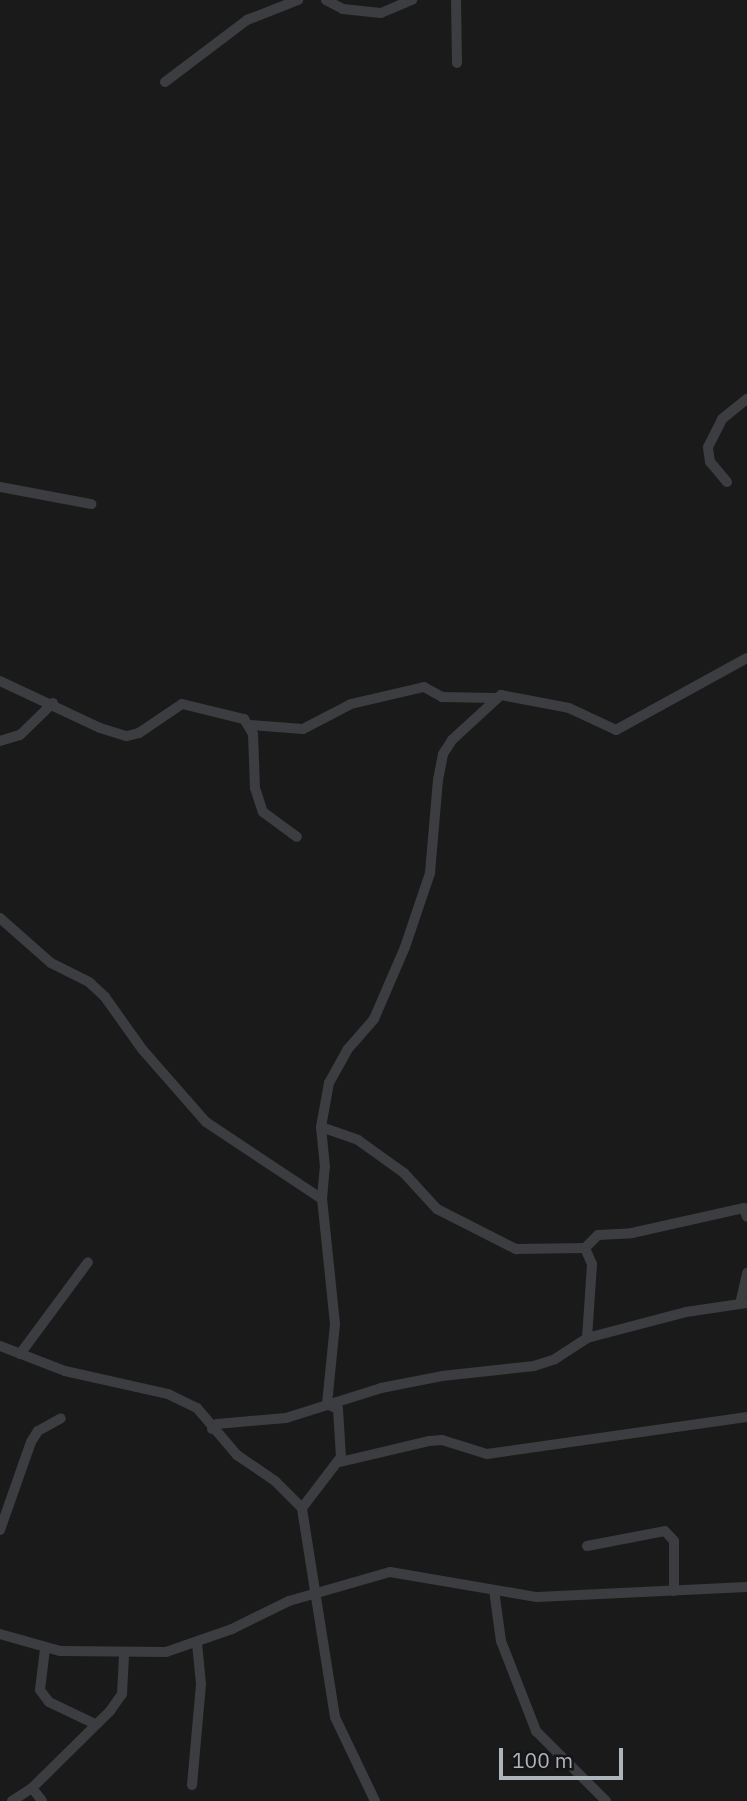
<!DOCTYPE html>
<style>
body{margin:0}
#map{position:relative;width:747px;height:1801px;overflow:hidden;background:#1a1a1b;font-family:"IBM Plex Sans",sans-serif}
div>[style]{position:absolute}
.street>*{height:10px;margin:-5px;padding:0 5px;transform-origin:5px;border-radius:5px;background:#3b3d40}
span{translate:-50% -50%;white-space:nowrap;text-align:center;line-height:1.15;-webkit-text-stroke:5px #151517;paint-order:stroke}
.scale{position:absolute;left:499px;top:1748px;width:124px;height:32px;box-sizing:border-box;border:4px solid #adb4ba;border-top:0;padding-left:9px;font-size:21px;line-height:24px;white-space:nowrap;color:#adb4ba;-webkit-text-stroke:5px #151517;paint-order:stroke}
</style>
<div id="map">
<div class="street">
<div style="left:326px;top:0;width:19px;rotate:28deg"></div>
<div style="left:343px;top:9px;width:38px;rotate:6deg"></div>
<div style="left:381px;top:13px;width:34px;rotate:-23deg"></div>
<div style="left:456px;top:0;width:63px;rotate:89.1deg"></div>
<div style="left:165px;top:82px;width:103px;rotate:-37.1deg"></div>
<div style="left:247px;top:20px;width:55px;rotate:-21.4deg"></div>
<div style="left:727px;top:482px;width:26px;rotate:-130deg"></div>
<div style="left:710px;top:462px;width:15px;rotate:-98deg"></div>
<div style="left:708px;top:447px;width:31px;rotate:-63deg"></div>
<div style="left:722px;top:419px;width:32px;rotate:-39deg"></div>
<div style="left:0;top:487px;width:93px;rotate:10.6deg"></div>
<div style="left:0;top:681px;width:110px;rotate:25.2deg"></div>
<div style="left:100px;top:728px;width:28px;rotate:17deg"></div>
<div style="left:127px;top:736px;width:12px;rotate:-14deg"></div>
<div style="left:139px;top:733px;width:52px;rotate:-34deg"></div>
<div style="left:182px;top:704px;width:64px;rotate:13.6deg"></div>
<div style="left:244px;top:719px;width:17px;rotate:59deg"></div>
<div style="left:253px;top:734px;width:54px;rotate:87.9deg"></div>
<div style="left:255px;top:788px;width:25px;rotate:72deg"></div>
<div style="left:263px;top:812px;width:42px;rotate:36.3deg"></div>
<div style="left:250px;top:725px;width:53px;rotate:4.3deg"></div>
<div style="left:303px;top:729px;width:54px;rotate:-27.5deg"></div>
<div style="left:351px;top:704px;width:75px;rotate:-13.1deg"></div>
<div style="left:424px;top:687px;width:21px;rotate:29deg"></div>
<div style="left:442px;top:697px;width:53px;rotate:1.1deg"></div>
<div style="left:0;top:741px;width:21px;rotate:-17deg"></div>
<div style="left:20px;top:735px;width:46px;rotate:-44.1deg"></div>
<div style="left:0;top:918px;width:68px;rotate:41.4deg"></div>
<div style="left:51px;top:963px;width:42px;rotate:26.6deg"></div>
<div style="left:89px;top:982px;width:22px;rotate:43deg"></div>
<div style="left:105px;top:997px;width:64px;rotate:54.6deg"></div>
<div style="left:142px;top:1049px;width:97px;rotate:48.8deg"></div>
<div style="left:206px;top:1122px;width:139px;rotate:33.6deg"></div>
<div style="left:321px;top:1127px;width:39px;rotate:19deg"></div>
<div style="left:358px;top:1140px;width:57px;rotate:35.7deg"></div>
<div style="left:404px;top:1173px;width:49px;rotate:47.5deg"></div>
<div style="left:437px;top:1209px;width:89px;rotate:26.9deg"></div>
<div style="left:516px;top:1249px;width:69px;rotate:-0.8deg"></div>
<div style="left:740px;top:1304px;width:32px;rotate:-77deg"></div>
<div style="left:587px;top:1338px;width:74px;rotate:-86.1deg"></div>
<div style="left:592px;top:1264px;width:17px;rotate:-114deg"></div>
<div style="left:585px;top:1248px;width:18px;rotate:-45deg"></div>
<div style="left:598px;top:1235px;width:34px;rotate:-3deg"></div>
<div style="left:632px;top:1233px;width:115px;rotate:-12.6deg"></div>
<div style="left:744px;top:1208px;width:9px;rotate:72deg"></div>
<div style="left:0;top:1346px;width:70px;rotate:21deg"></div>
<div style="left:65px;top:1371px;width:106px;rotate:12.6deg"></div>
<div style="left:168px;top:1394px;width:32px;rotate:26deg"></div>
<div style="left:197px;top:1408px;width:62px;rotate:49.6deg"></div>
<div style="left:237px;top:1455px;width:46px;rotate:34.4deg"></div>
<div style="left:275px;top:1481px;width:38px;rotate:45deg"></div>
<div style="left:20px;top:1354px;width:114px;rotate:-53.5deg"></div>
<div style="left:212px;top:1429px;width:7px;rotate:-45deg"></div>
<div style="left:217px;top:1424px;width:69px;rotate:-5deg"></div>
<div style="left:286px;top:1418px;width:100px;rotate:-17.5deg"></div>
<div style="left:381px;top:1388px;width:62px;rotate:-11.1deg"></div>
<div style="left:442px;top:1376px;width:93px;rotate:-6.2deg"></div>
<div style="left:534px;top:1366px;width:22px;rotate:-18deg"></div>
<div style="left:555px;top:1359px;width:38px;rotate:-33deg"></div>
<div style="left:587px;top:1338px;width:102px;rotate:-14.7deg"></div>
<div style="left:686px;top:1312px;width:62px;rotate:-8.4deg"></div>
<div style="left:340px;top:1462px;width:91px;rotate:-13.3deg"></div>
<div style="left:429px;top:1441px;width:13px;rotate:-4deg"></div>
<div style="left:442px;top:1440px;width:47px;rotate:17.3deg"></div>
<div style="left:487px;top:1454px;width:263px;rotate:-8.1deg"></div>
<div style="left:0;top:1530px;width:93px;rotate:-70.6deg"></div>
<div style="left:31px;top:1442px;width:13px;rotate:-58deg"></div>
<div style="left:38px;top:1431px;width:26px;rotate:-29deg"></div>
<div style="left:587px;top:1546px;width:79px;rotate:-10.9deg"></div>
<div style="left:665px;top:1531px;width:13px;rotate:48deg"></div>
<div style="left:674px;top:1541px;width:50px;rotate:90deg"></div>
<div style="left:494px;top:1590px;width:51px;rotate:82.2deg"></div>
<div style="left:501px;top:1641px;width:97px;rotate:68.7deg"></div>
<div style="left:536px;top:1731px;width:99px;rotate:45deg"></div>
<div style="left:0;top:1634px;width:62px;rotate:15.8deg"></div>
<div style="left:60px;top:1651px;width:106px;rotate:0.5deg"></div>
<div style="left:166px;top:1652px;width:70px;rotate:-19.2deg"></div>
<div style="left:232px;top:1629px;width:64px;rotate:-26.2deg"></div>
<div style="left:289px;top:1601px;width:105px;rotate:-16deg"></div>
<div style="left:390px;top:1572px;width:149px;rotate:9.7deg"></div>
<div style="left:537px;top:1597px;width:210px;rotate:-2.7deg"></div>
<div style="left:45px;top:1649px;width:41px;rotate:97deg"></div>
<div style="left:40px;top:1690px;width:15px;rotate:53deg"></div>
<div style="left:49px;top:1702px;width:51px;rotate:25.6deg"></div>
<div style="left:192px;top:1785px;width:101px;rotate:-84.9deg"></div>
<div style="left:201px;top:1684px;width:41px;rotate:-95.6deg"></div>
<div style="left:32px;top:1788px;width:16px;rotate:52deg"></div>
<div style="left:12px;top:1801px;width:24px;rotate:-33deg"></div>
<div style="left:32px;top:1788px;width:110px;rotate:-44.6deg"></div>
<div style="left:110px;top:1711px;width:21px;rotate:-55deg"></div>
<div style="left:122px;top:1694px;width:39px;rotate:-87deg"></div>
<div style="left:375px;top:1801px;width:93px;rotate:-115.5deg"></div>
<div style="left:335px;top:1717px;width:212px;rotate:-99deg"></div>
<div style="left:302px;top:1508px;width:64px;rotate:-52.6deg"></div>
<div style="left:341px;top:1457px;width:48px;rotate:-93.6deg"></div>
<div style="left:338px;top:1409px;width:12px;rotate:-156deg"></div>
<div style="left:327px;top:1404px;width:80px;rotate:-84.3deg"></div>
<div style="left:335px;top:1324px;width:126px;rotate:-95.9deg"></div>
<div style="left:322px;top:1199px;width:32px;rotate:-85deg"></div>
<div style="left:325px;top:1167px;width:40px;rotate:-95.7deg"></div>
<div style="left:321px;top:1127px;width:45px;rotate:-79.7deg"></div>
<div style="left:329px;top:1083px;width:38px;rotate:-61deg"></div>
<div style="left:347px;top:1050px;width:41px;rotate:-48.9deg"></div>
<div style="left:374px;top:1019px;width:78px;rotate:-66.7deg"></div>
<div style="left:405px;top:947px;width:78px;rotate:-71.3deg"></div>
<div style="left:430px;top:873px;width:93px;rotate:-85.1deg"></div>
<div style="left:438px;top:780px;width:26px;rotate:-79deg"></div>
<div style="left:443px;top:754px;width:17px;rotate:-57deg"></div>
<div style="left:452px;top:740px;width:67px;rotate:-42.6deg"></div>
<div style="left:501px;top:695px;width:69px;rotate:10.8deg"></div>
<div style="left:569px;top:708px;width:52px;rotate:25.1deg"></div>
<div style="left:616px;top:730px;width:149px;rotate:-28.8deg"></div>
</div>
<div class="scale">100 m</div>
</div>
